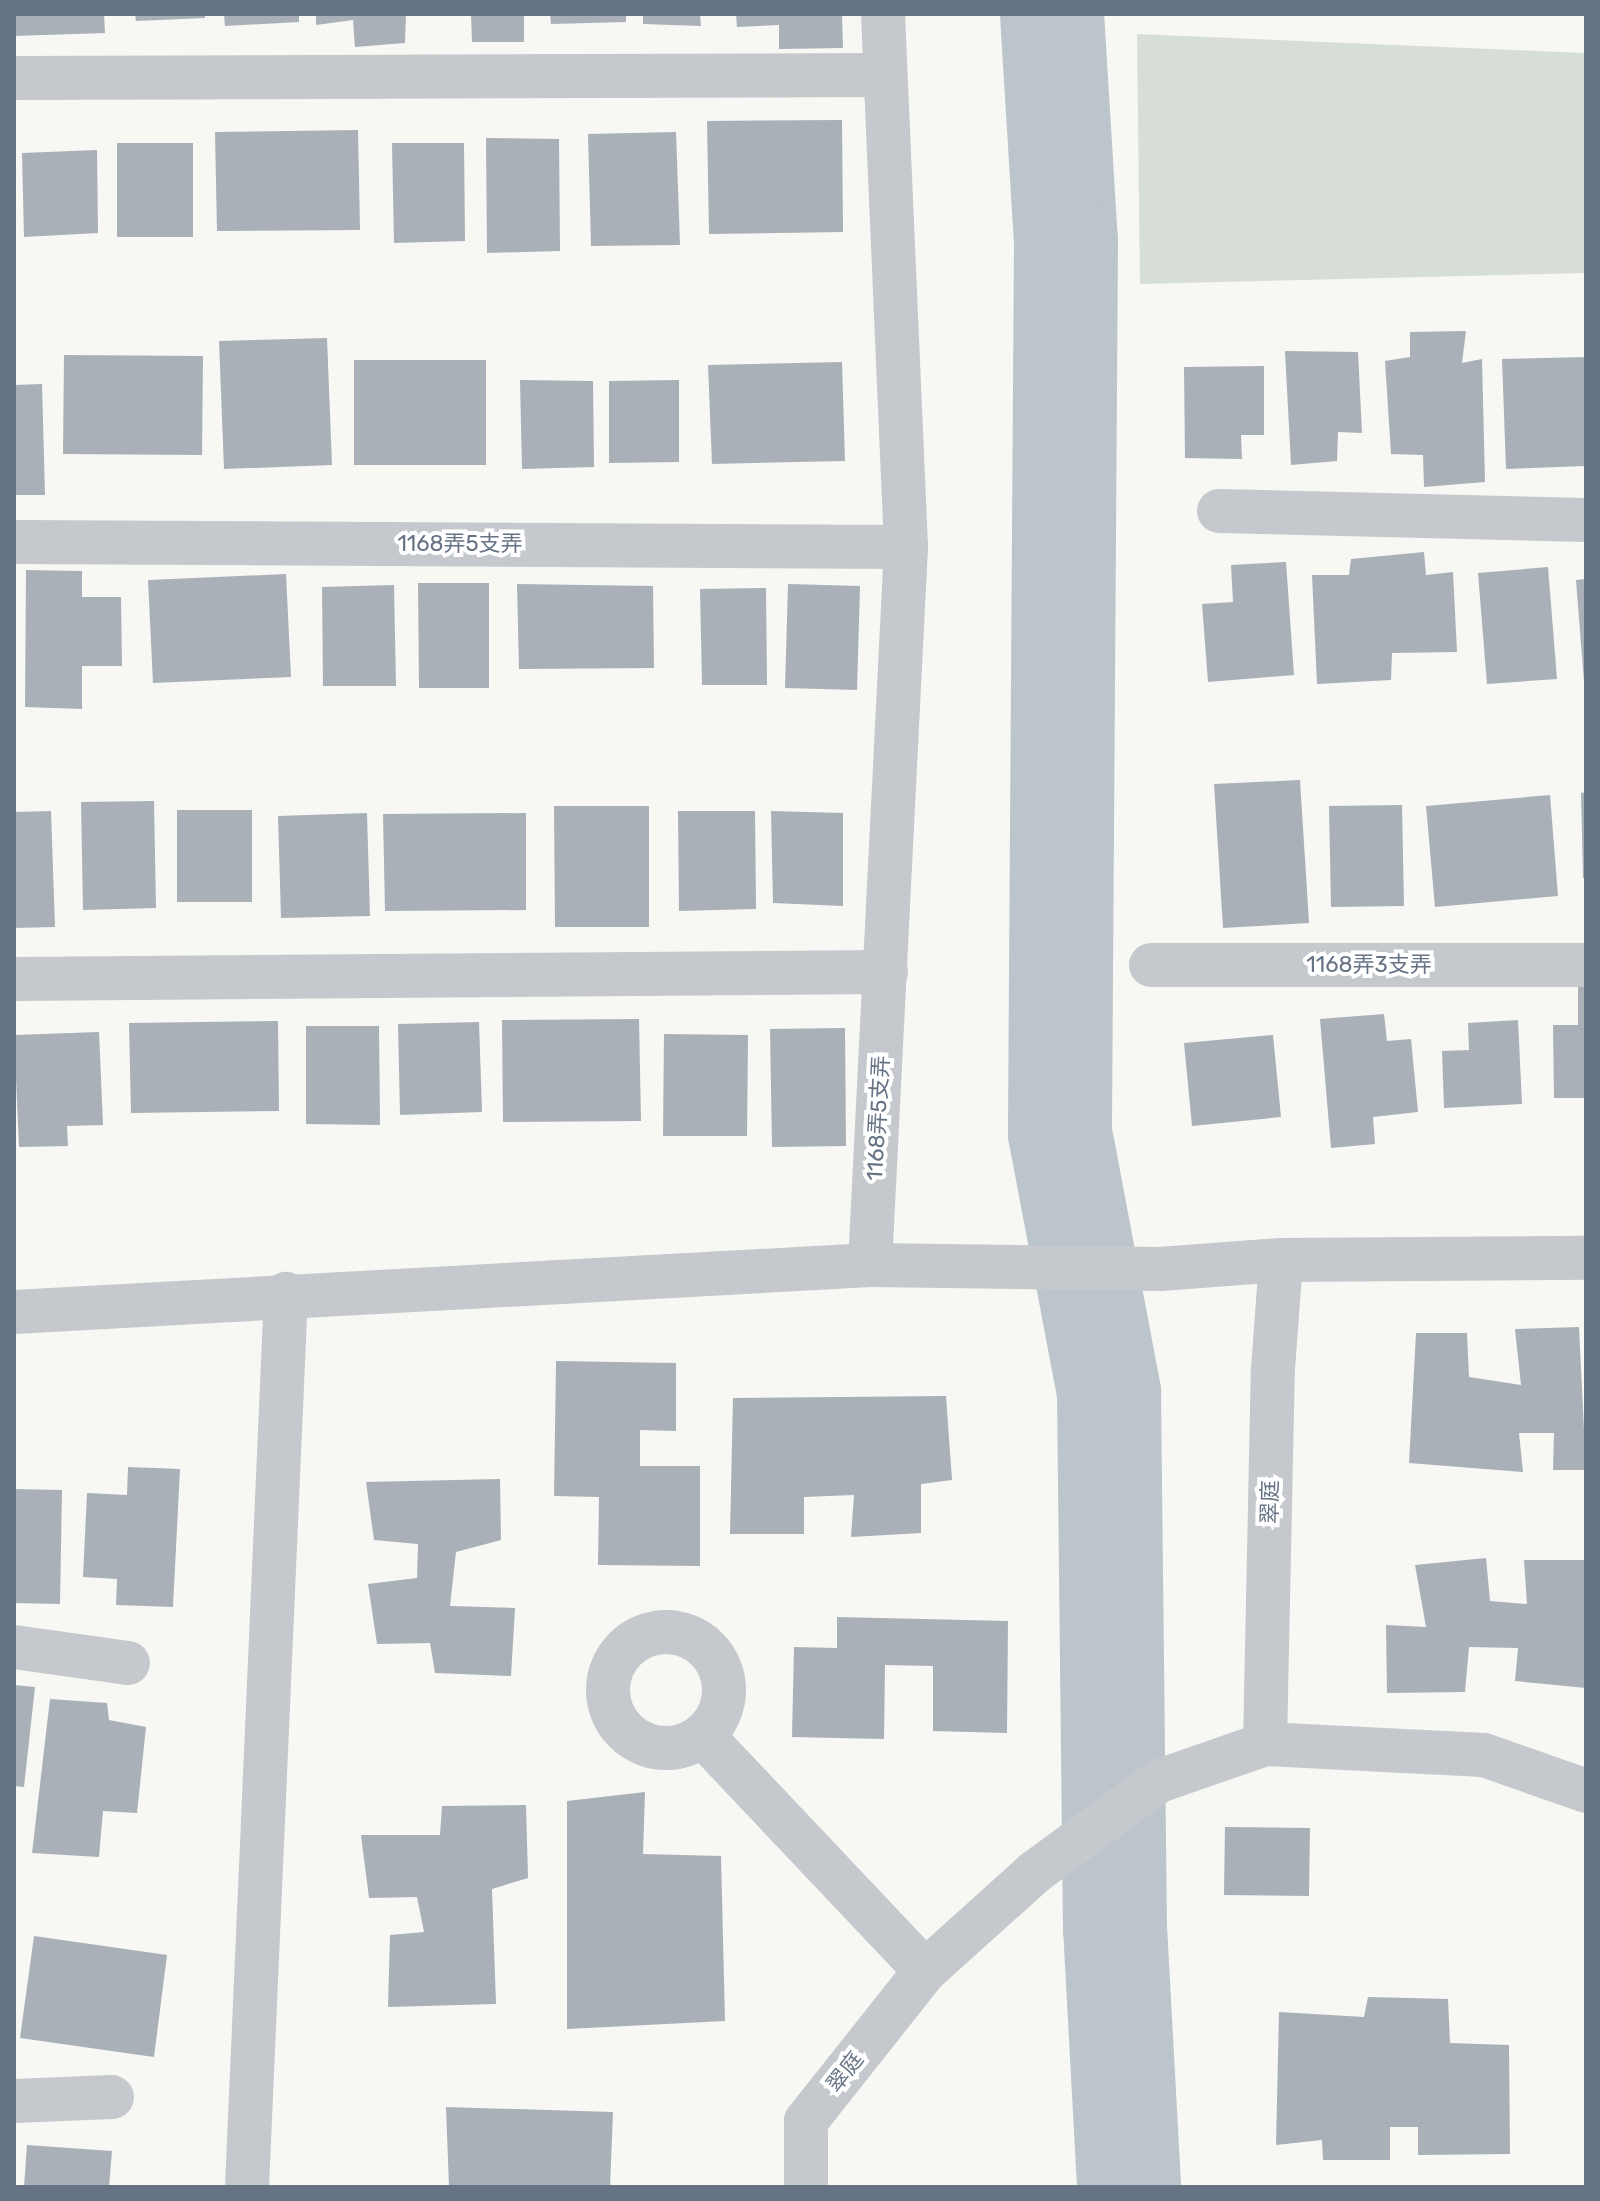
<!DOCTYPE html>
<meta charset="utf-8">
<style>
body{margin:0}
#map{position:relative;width:1600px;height:2201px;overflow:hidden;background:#f7f7f4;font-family:Rubik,"Noto Sans SC",sans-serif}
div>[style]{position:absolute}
.green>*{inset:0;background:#d7ded5}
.river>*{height:104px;margin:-52px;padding:0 52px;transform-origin:52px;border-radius:52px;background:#bcc5cb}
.building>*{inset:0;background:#a9b0b7}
.minor>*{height:44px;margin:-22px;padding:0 22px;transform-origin:22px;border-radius:22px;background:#c5c8cc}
.minor>.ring{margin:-22px;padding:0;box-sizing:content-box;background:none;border:44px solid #c5c8cc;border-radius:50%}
span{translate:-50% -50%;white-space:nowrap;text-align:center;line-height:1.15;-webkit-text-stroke:8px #fff;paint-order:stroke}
.street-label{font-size:22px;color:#667385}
.frame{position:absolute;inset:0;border:16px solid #667385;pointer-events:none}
</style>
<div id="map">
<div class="green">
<div style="clip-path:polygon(1137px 34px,1586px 53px,1586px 273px,1140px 284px)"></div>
</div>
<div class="river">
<div style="left:1052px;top:14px;width:227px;rotate:86.5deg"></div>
<div style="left:1066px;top:241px;width:892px;rotate:90.39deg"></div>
<div style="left:1060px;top:1133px;width:265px;rotate:79.3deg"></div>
<div style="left:1109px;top:1393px;width:534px;rotate:89.36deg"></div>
<div style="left:1115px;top:1927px;width:260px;rotate:86.9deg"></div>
</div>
<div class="building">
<div style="clip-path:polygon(14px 14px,104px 14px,105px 33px,14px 36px)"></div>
<div style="clip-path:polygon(135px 14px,205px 14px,205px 18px,136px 21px)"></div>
<div style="clip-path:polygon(224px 14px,299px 14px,299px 22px,225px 26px)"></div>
<div style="clip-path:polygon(316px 14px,406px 14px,405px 43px,355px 47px,353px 20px,316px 25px)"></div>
<div style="clip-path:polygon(471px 14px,524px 14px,524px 42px,472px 42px)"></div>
<div style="clip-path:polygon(550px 14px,626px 14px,626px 22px,551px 24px)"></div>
<div style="clip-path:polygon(643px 14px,700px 14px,701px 26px,643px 24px)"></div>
<div style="clip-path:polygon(736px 14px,842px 14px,843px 48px,779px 49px,779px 25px,737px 27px)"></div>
<div style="clip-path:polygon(842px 120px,843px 232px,709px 234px,707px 121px)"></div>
<div style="clip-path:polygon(358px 130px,360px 230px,217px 231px,215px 132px)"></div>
<div style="clip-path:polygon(676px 132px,680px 245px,591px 246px,588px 134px)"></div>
<div style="clip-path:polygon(486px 138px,559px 139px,560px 251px,487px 253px)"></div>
<div style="clip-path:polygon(117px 143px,193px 143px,193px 237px,117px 237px)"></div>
<div style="clip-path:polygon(392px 143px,464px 143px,465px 241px,394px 243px)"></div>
<div style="clip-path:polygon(97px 150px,98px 233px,24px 237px,22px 153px)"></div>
<div style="clip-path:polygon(1466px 331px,1462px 363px,1482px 359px,1485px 482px,1424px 487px,1423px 455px,1391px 454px,1385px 361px,1410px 357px,1410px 332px)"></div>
<div style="clip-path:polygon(327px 338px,332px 465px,224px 469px,219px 341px)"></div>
<div style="clip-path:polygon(1285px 351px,1358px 352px,1362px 433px,1338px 432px,1337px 461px,1291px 465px)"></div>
<div style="clip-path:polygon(64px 355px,203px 356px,202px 455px,63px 454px)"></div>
<div style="clip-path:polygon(1586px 357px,1586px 466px,1506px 469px,1502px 359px)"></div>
<div style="clip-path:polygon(354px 360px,486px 360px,486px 465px,354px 465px)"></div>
<div style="clip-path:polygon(842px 362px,845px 461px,712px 464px,708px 365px)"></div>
<div style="clip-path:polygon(1264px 366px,1264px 435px,1241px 435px,1242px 459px,1185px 458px,1184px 367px)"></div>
<div style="clip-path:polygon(520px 380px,593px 381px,594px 467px,522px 469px)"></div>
<div style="clip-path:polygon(679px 380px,679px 462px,609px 463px,609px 381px)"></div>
<div style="clip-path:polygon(42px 384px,45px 495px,14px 495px,14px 385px)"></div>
<div style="clip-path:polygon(1424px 552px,1426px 575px,1453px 572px,1457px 652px,1392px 653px,1391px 680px,1317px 684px,1312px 575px,1349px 575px,1351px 559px)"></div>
<div style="clip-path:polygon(1286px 562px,1294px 675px,1208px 682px,1202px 604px,1233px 602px,1231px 565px)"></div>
<div style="clip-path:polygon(1548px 567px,1557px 679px,1487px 684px,1478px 573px)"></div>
<div style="clip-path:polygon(26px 570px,82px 571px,82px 597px,121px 597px,122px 666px,82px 666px,82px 709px,25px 707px)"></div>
<div style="clip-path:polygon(286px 574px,291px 677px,153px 683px,148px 580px)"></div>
<div style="clip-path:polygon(1586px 579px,1586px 682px,1584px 682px,1576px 580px)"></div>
<div style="clip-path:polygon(418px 583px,489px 583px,489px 688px,419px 688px)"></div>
<div style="clip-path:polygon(517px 584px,653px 586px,654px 668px,519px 669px)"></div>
<div style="clip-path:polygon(788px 584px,860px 586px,857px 690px,785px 688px)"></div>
<div style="clip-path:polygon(394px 585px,396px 686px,323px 686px,322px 587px)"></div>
<div style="clip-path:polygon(766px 588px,767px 685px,702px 685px,700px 589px)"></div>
<div style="clip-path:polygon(1300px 780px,1309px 923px,1223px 928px,1214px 784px)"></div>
<div style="clip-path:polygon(1586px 792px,1586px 878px,1583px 878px,1581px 793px)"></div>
<div style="clip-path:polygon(1550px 795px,1558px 896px,1435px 907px,1426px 806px)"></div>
<div style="clip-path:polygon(154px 801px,156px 908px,83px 910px,81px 802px)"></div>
<div style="clip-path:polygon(1402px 805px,1404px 906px,1331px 907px,1329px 806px)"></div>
<div style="clip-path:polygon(554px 806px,649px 806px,649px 927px,555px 927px)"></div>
<div style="clip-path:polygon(177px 810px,252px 810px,252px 902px,177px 902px)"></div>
<div style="clip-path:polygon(51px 811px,55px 927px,14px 928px,14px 812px)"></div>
<div style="clip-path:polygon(678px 811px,755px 811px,756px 909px,679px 911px)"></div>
<div style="clip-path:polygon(771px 811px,843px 813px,843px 906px,773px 903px)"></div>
<div style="clip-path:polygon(367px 813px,370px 916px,281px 918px,278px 816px)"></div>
<div style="clip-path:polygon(526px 813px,526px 910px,385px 911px,383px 814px)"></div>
<div style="clip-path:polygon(1578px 984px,1586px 984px,1586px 1098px,1554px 1098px,1553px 1025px,1578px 1025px)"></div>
<div style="clip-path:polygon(1384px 1014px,1387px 1041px,1411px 1039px,1418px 1112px,1373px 1117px,1375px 1144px,1331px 1148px,1320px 1019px)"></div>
<div style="clip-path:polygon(639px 1019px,641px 1121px,503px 1122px,502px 1020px)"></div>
<div style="clip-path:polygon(1518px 1020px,1522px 1104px,1444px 1108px,1442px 1051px,1469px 1050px,1468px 1023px)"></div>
<div style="clip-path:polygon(278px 1021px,279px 1111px,131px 1113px,129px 1023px)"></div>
<div style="clip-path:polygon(479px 1022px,482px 1112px,400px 1115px,398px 1024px)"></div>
<div style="clip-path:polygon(306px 1026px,379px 1026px,380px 1125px,306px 1124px)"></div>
<div style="clip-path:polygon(845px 1028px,846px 1146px,772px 1147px,770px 1029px)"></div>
<div style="clip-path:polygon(99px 1032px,103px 1125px,67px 1126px,68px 1146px,19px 1147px,14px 1035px)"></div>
<div style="clip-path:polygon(664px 1034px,748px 1035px,747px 1136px,663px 1136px)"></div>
<div style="clip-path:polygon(1273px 1035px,1281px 1117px,1192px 1126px,1184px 1043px)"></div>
<div style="clip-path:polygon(1579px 1327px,1586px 1470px,1553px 1470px,1554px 1433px,1519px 1433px,1523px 1472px,1409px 1463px,1416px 1333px,1467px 1333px,1469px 1377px,1521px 1385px,1515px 1329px)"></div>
<div style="clip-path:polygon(556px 1361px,676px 1363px,676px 1431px,640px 1430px,640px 1466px,700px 1466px,700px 1566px,598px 1565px,599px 1497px,554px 1496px)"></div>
<div style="clip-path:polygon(946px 1396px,952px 1480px,921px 1484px,921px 1533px,851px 1537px,854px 1495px,804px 1497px,804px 1534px,730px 1534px,733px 1398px)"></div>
<div style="clip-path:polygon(128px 1467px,180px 1469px,173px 1607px,116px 1605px,117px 1579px,83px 1577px,87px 1493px,127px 1495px)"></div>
<div style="clip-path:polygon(500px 1479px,501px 1540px,456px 1552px,450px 1606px,515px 1608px,511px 1676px,435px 1673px,430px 1643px,377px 1644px,368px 1584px,417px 1578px,418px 1544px,374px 1540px,366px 1482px)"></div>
<div style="clip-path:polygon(14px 1489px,62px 1490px,60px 1604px,14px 1603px)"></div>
<div style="clip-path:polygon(1486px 1558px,1490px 1601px,1527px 1604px,1524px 1560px,1586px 1560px,1586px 1688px,1515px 1681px,1518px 1648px,1469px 1647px,1465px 1692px,1387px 1693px,1386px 1625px,1426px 1627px,1415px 1565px)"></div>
<div style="clip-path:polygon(837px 1617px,1008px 1621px,1007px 1733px,933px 1731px,933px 1666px,885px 1665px,884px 1739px,792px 1737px,794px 1647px,837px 1648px)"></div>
<div style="clip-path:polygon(14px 1685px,35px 1687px,24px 1787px,14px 1786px)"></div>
<div style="clip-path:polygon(50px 1699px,107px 1703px,109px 1720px,146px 1727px,137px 1813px,103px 1811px,99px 1857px,32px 1853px)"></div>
<div style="clip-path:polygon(645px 1792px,643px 1854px,721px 1856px,725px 2021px,567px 2029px,567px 1801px)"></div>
<div style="clip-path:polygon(526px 1805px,528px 1878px,492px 1889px,496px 2004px,388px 2007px,390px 1935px,424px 1932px,417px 1897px,369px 1898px,361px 1835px,440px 1835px,442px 1806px)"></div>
<div style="clip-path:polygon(1225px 1827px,1310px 1828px,1309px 1896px,1224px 1895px)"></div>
<div style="clip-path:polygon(34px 1936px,167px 1955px,154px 2057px,20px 2038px)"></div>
<div style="clip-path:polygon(1368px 1997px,1448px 1999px,1450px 2043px,1509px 2045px,1510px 2154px,1418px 2155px,1418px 2127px,1390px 2127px,1390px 2160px,1323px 2160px,1322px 2140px,1276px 2145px,1279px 2012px,1364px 2017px)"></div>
<div style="clip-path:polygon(446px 2107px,613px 2112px,610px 2187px,449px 2187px)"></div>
<div style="clip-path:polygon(27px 2145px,112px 2151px,109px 2187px,24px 2187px)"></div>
</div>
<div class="minor">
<div style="left:14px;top:78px;width:871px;rotate:-0.2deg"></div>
<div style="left:1219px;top:511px;width:367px;rotate:1.4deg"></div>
<div style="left:14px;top:542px;width:892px;rotate:0.32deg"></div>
<div style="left:1151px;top:965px;width:435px"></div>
<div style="left:14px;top:979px;width:872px;rotate:-0.46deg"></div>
<div style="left:870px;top:1265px;width:719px;rotate:-87.13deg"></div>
<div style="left:906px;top:547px;width:533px;rotate:-92.47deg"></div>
<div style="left:14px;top:1312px;width:857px;rotate:-3.14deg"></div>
<div style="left:870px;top:1265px;width:290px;rotate:0.8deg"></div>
<div style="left:1160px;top:1269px;width:121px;rotate:-4.3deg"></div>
<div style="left:1281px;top:1260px;width:305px;rotate:-0.4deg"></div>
<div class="ring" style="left:608px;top:1632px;width:72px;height:72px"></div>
<div style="left:14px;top:1647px;width:115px;rotate:8deg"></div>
<div style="left:703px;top:1736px;width:323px;rotate:46.6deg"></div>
<div style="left:1265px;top:1744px;width:219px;rotate:2.9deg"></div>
<div style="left:1484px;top:1755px;width:108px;rotate:19.4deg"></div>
<div style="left:14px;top:2101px;width:98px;rotate:-2.3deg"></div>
<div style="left:247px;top:2187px;width:894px;rotate:-87.5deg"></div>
<div style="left:806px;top:2187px;width:66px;rotate:-90deg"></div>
<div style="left:806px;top:2121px;width:191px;rotate:-51.6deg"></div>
<div style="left:925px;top:1971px;width:148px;rotate:-42deg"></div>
<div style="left:1035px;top:1872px;width:154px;rotate:-36.3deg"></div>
<div style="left:1159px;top:1781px;width:112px;rotate:-19.2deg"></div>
<div style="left:1265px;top:1744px;width:375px;rotate:-88.8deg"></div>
<div style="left:1273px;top:1369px;width:109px;rotate:-85.8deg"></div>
</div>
<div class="street-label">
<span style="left:460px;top:544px">1168弄5支弄</span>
<span style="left:1369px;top:965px">1168弄3支弄</span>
<span style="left:878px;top:1118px;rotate:-87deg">1168弄5支弄</span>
<span style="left:1270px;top:1502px;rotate:-89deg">翠庭</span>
<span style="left:845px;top:2072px;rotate:-52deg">翠庭</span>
</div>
<div class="frame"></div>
</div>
